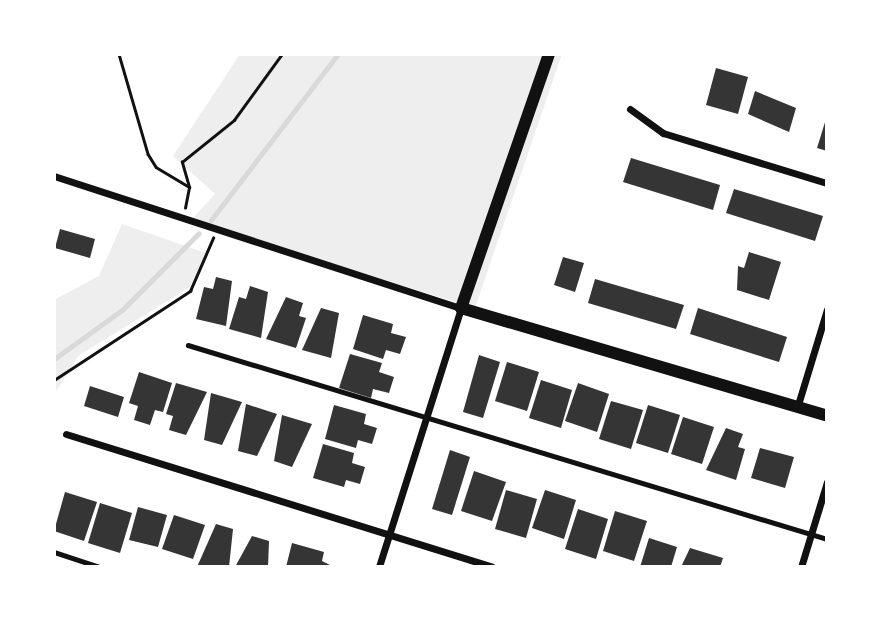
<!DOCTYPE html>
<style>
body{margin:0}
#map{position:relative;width:881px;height:621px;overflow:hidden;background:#fff;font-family:"Fira Sans Condensed",sans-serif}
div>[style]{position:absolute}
.green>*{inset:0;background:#eee}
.stream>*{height:5px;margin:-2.5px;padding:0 2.5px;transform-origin:2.5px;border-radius:2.5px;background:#d9d9d9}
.building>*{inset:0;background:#353535}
.path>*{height:2.5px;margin:-1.25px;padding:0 1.25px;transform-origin:1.25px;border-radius:1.25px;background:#111}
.service>*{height:4.5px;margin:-2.25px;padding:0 2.25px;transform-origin:2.25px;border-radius:2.25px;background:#111}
.minor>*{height:7px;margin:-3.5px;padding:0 3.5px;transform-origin:3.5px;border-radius:3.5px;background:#111}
.tertiary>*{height:12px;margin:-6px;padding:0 6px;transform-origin:6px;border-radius:6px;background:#111}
span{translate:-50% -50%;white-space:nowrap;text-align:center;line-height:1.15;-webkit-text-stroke:5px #fff;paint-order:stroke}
.frame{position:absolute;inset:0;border:56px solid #fff;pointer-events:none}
</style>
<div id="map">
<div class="green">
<div style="clip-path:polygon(240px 54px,562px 54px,475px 308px,191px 220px,215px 194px,173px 156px)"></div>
<div style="clip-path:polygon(122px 224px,206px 253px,190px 287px,78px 356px,54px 395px,54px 300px,99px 276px)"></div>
</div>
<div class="stream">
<div style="left:211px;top:220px;width:209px;rotate:-52.6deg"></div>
<div style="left:54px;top:359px;width:85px;rotate:-35.9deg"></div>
<div style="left:123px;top:309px;width:107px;rotate:-45deg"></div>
</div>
<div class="building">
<div style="clip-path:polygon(716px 68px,748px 77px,738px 114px,706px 105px)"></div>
<div style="clip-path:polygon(755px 91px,796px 108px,789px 132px,748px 114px)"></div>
<div style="clip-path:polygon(826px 119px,827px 119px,827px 151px,817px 148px)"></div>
<div style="clip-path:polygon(631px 158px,720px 185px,713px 210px,623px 182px)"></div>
<div style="clip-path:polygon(734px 189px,823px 216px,815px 241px,726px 213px)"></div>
<div style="clip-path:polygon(60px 229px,95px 239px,90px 258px,55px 248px)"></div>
<div style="clip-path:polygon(749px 252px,781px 262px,769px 300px,737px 290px,738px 266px,744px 268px)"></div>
<div style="clip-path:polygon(563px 257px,584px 263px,575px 292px,554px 285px)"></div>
<div style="clip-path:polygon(216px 277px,232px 281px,226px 326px,196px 319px,204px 287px,213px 289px)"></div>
<div style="clip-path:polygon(595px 279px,684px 305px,676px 329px,588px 303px)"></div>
<div style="clip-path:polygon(250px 286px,268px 292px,261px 338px,229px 329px,239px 297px,246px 299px)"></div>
<div style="clip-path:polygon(286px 297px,303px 303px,299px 316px,306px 318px,296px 348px,266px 339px)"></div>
<div style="clip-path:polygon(321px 308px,339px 313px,331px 358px,302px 350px)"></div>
<div style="clip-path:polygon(698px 308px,787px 337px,779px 362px,690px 334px)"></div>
<div style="clip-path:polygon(363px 315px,393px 324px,391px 333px,406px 337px,400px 354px,386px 350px,383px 359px,353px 349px)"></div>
<div style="clip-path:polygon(350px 354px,382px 363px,379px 372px,394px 377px,389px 393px,373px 389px,371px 398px,339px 388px)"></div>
<div style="clip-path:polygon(479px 355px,500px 362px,483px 418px,463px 412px)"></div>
<div style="clip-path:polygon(507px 362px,539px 372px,527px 411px,495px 401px)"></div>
<div style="clip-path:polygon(139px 372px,172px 383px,163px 412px,155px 410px,150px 425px,134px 420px,138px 406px,129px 403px)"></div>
<div style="clip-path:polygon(541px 380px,572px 390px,561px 428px,529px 418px)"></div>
<div style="clip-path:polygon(176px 383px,207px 392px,186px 435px,169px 430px,173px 416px,166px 414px)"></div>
<div style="clip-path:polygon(578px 383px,609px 394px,597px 432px,565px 421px)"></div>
<div style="clip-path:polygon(90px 386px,124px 397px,118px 417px,84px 406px)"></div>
<div style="clip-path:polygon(211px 393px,242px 402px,222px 445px,204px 440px)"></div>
<div style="clip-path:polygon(611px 401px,643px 410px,631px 449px,599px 439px)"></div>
<div style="clip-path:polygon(246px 404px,277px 414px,257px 456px,238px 451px)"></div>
<div style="clip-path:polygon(334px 405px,366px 414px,364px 424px,377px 428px,372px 444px,358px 440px,356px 448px,325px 439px)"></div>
<div style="clip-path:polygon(648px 405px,680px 415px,668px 453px,636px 443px)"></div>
<div style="clip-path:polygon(282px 415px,312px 424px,292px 467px,274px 461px)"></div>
<div style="clip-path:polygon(683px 417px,714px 427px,702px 464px,671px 454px)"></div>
<div style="clip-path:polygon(726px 428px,743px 434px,738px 447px,745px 449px,736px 480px,706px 470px)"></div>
<div style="clip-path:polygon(323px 444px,354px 453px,352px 463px,365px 467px,360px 484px,346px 480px,344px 487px,313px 478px)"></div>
<div style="clip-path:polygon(760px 448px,794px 457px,785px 488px,751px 478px)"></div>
<div style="clip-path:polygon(450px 450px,470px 457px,452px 515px,432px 509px)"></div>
<div style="clip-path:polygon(474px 471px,506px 482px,492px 521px,461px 511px)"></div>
<div style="clip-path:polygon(506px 490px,537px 499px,526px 538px,495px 529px)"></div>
<div style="clip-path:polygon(545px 490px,576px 500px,564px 539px,532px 528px)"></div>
<div style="clip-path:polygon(65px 492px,97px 502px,84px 541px,54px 531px)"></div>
<div style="clip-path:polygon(100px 503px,132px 513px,120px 553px,88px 543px)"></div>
<div style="clip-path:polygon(138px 507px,167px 515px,158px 547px,129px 540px)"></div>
<div style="clip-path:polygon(578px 509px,608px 519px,596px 559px,565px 549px)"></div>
<div style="clip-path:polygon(615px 511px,647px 521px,634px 561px,603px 551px)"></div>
<div style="clip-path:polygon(174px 515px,205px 525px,193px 559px,162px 549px)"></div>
<div style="clip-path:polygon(216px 524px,233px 529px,229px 567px,197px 567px)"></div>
<div style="clip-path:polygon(252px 536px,269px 541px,268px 567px,235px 567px)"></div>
<div style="clip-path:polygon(649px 538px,677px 547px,671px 567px,640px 567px)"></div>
<div style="clip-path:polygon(292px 543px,324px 552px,322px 561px,334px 567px,286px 567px)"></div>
<div style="clip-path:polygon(690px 548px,723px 558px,720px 567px,681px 567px)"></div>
</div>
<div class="path">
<div style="left:119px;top:54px;width:104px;rotate:73.8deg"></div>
<div style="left:148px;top:154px;width:15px;rotate:58deg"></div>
<div style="left:156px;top:167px;width:39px;rotate:31deg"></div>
<div style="left:185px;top:208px;width:21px;rotate:-79deg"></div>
<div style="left:189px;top:187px;width:26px;rotate:-106deg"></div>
<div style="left:182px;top:162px;width:67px;rotate:-38.9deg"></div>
<div style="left:234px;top:120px;width:82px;rotate:-54deg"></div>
<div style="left:54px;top:380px;width:163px;rotate:-33.2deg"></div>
<div style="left:190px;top:291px;width:58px;rotate:-66.5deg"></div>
</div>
<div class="service">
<div style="left:188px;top:345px;width:668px;rotate:16.89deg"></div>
<div style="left:54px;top:552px;width:48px;rotate:18.1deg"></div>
</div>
<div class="minor">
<div style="left:630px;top:109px;width:41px;rotate:36deg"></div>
<div style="left:663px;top:133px;width:171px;rotate:17deg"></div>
<div style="left:54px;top:176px;width:428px;rotate:18deg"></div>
<div style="left:461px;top:308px;width:272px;rotate:107.6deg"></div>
<div style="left:797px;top:408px;width:103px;rotate:-73.1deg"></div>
<div style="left:66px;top:434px;width:446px;rotate:17.3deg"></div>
<div style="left:801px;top:567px;width:89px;rotate:-73deg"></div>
</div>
<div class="tertiary">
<div style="left:549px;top:54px;width:269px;rotate:109.1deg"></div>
<div style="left:461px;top:308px;width:382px;rotate:16.4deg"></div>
</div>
<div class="frame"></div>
</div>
